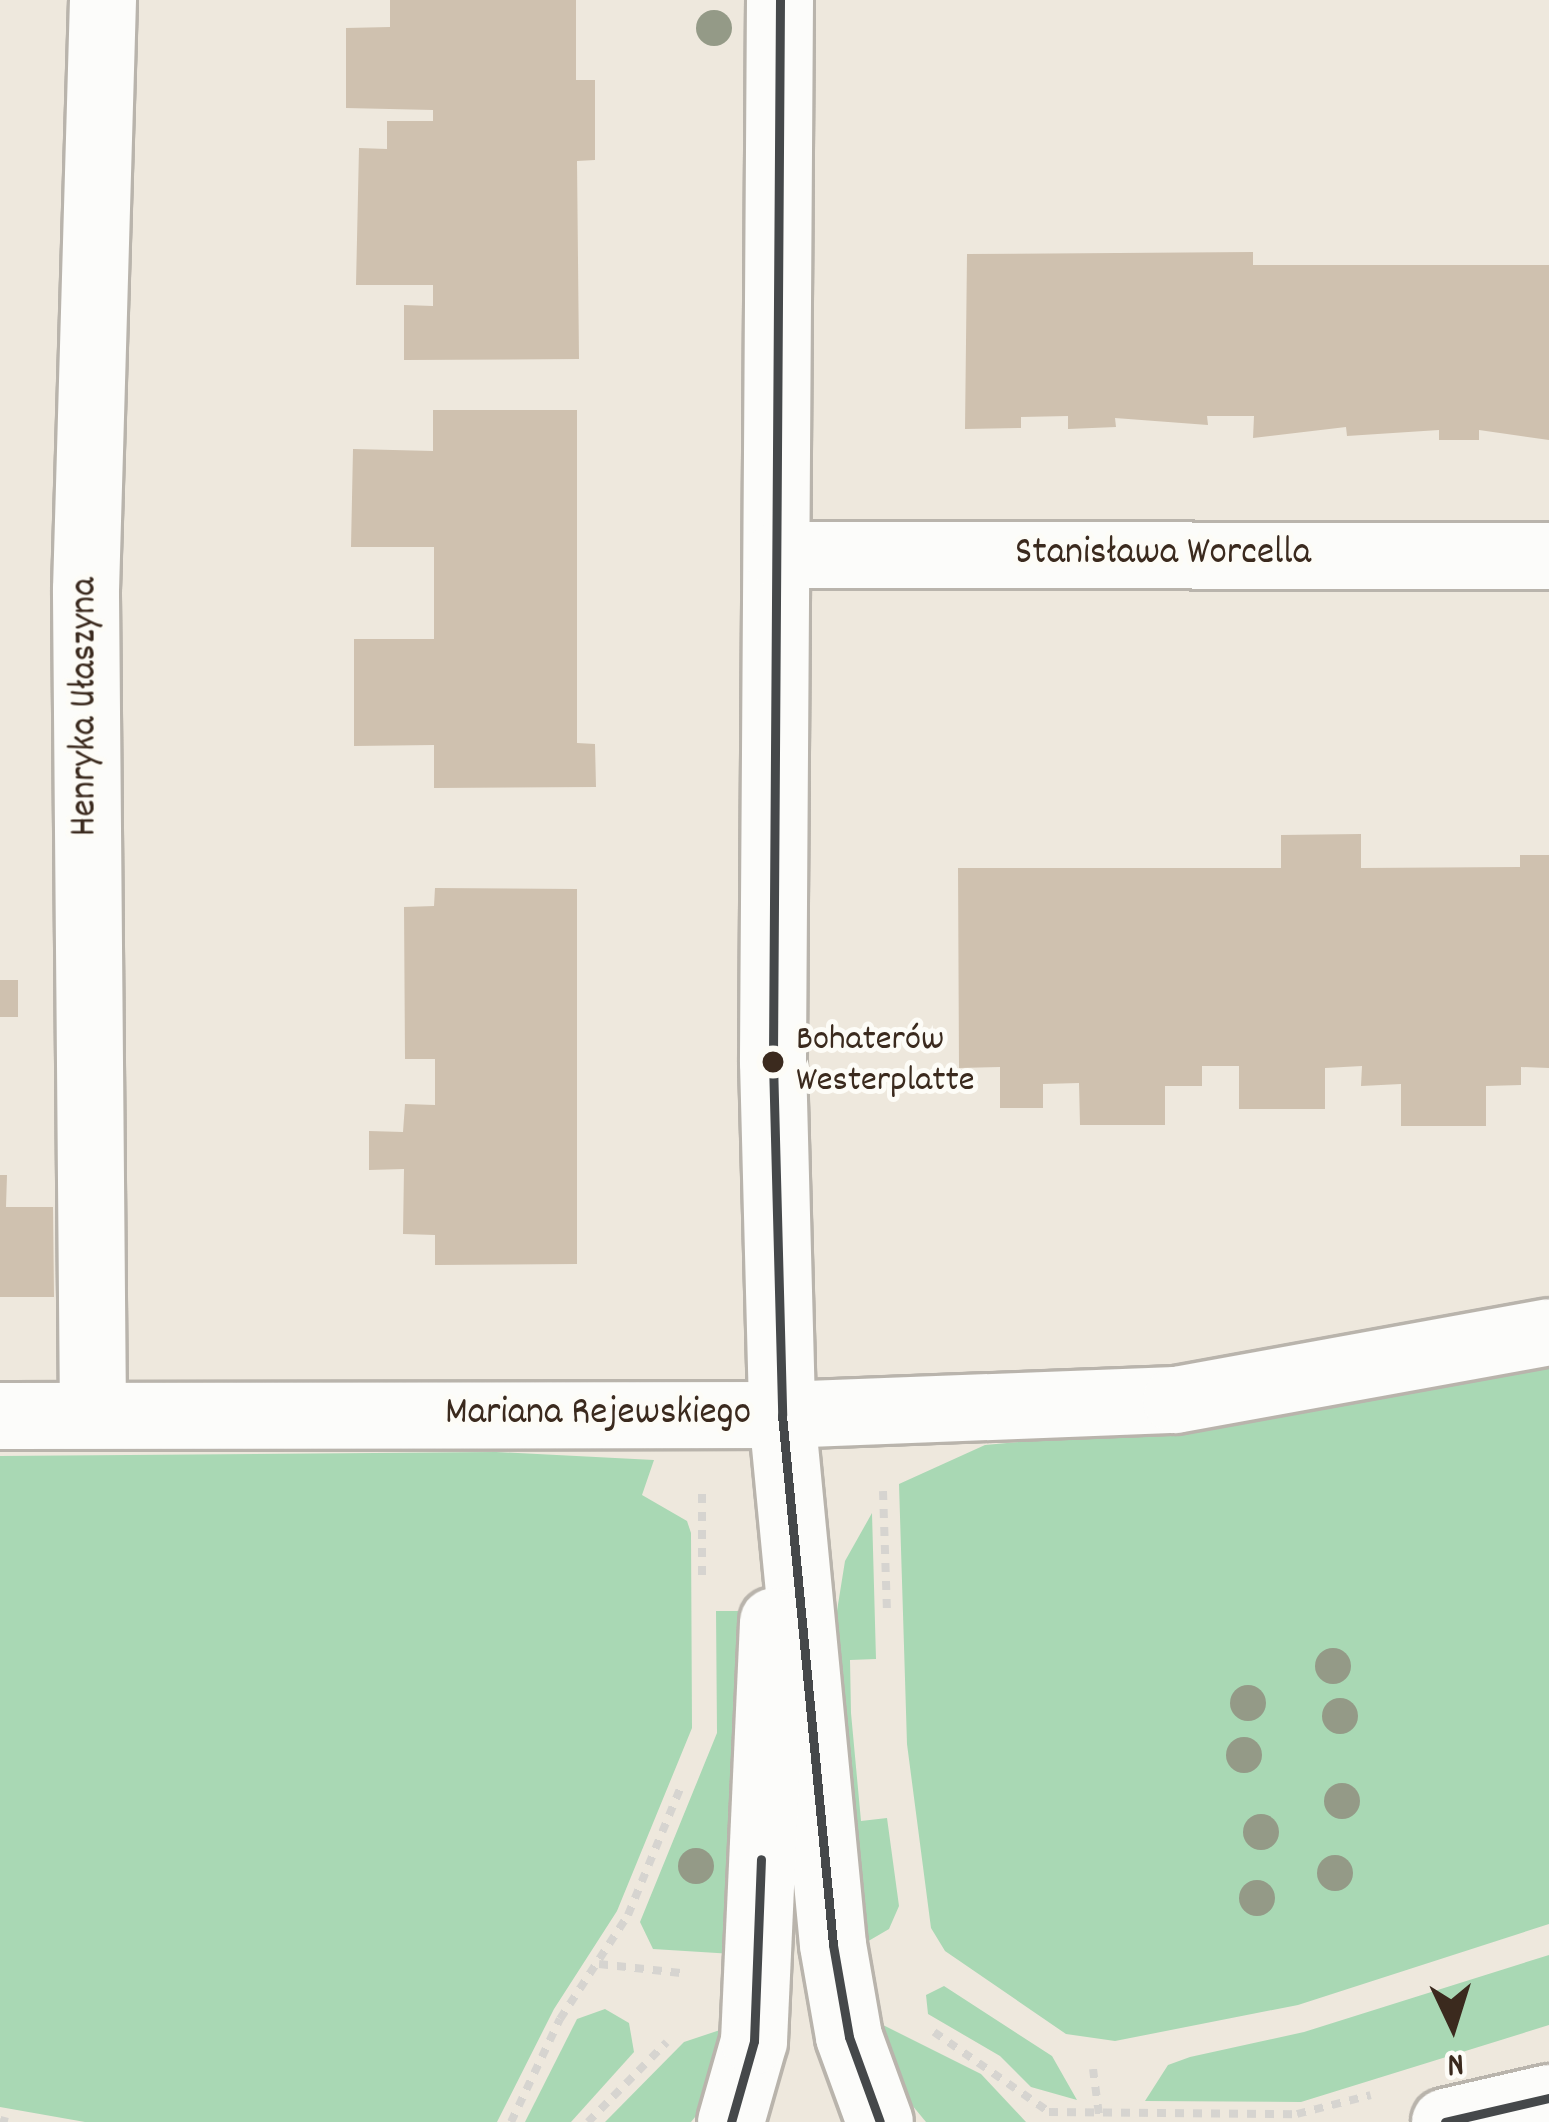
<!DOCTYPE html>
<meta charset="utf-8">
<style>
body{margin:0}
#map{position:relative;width:1549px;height:2122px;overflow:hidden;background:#eee8dd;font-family:Dekko,sans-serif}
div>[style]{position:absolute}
.green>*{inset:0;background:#a9d8b4}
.building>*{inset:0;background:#cfc1af}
.path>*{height:8px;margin-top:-4px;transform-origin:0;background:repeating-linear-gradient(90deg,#d6d4d0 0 9px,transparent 0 18px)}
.roads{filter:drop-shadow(3px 0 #b9b4ac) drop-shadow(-3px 0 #b9b4ac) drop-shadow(0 3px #b9b4ac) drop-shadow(0 -3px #b9b4ac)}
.minor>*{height:66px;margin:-33px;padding:0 33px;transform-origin:33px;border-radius:33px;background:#fcfcfa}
.bus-1>*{height:9px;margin:-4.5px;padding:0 4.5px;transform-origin:4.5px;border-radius:4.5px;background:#45484a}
.trees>*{width:36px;height:36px;margin:-18px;border-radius:50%;background:#949a87}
.dots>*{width:33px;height:33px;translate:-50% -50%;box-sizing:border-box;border:6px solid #fdfcf7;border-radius:50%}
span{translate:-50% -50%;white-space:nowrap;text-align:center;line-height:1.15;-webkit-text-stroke:10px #fdfcf7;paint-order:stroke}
.bus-label{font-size:36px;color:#3b2a1e}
.left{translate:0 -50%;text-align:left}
.street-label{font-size:39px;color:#3b2a1e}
.north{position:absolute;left:1393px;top:1966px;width:120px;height:120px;-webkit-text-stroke:9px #fdfcf7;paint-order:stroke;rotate:176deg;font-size:33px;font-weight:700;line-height:48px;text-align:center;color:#3b2a1e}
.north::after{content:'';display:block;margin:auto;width:42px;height:54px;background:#3b2a1e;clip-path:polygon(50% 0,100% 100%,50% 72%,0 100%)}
</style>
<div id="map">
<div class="green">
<div style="clip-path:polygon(1549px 1363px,1549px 1924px,1298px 2005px,1115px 2041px,1066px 2034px,945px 1951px,931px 1928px,907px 1744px,899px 1484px,985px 1445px,1236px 1423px)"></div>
<div style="clip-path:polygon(496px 1452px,654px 1460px,642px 1495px,687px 1521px,691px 1533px,692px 1728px,617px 1911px,554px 2009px,497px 2122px,85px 2122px,0 2107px,0 1456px)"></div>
<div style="clip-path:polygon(872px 1513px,876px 1659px,850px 1660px,851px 1713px,861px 1821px,887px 1818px,899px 1906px,889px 1929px,865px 1943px,836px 1617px,845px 1561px)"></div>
<div style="clip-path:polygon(716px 1611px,739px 1611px,741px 1636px,733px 1954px,653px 1949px,640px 1922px,717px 1733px)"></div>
<div style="clip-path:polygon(1549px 1955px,1549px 2025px,1301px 2102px,1145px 2101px,1168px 2065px,1190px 2057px,1304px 2032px)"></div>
<div style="clip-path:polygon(944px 1986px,1052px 2056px,1077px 2100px,1031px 2087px,1000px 2056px,928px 2014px,926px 1995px)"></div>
<div style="clip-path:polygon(605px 2009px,629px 2023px,634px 2052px,571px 2122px,525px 2122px,577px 2019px)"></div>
<div style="clip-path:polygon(875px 2021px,981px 2074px,1026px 2122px,926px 2122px,893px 2082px)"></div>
<div style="clip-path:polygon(729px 2027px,712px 2096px,691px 2122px,605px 2122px,684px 2042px)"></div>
</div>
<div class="building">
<div style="clip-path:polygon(390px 0,576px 0,576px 80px,595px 80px,595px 160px,577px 161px,579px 359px,404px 360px,404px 305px,433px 306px,433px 285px,356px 285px,359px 148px,387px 149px,387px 121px,433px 121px,433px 110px,346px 108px,346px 28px,390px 27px)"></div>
<div style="clip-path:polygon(1253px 252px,1253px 265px,1549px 265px,1549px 440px,1479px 430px,1479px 440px,1439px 440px,1439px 430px,1347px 436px,1346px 427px,1253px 438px,1254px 416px,1207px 416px,1208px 425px,1115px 418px,1116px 427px,1068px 429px,1068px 416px,1021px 417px,1021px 428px,965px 429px,967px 254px)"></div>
<div style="clip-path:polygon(433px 410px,577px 410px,577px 743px,595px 744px,596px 787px,434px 788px,434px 745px,354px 746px,354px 639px,434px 639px,434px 547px,351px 547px,353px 449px,433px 451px)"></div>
<div style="clip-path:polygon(1361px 834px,1361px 868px,1520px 867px,1520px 855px,1549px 855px,1549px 1068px,1521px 1067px,1521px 1085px,1486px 1086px,1486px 1126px,1401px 1126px,1401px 1084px,1361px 1086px,1362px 1066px,1325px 1068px,1325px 1109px,1239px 1109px,1239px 1066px,1202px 1066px,1202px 1086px,1165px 1086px,1165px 1125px,1080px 1125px,1079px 1083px,1043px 1084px,1043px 1108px,1000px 1108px,1000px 1067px,959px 1068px,958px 868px,1281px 868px,1281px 835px)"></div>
<div style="clip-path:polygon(435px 888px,577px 889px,577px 1264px,435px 1265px,435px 1235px,403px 1234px,404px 1169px,369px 1170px,369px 1131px,403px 1132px,405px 1104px,435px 1105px,435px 1059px,405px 1059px,404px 907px,434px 906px)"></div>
<div style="clip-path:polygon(0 980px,18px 980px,18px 1017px,0 1017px)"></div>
<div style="clip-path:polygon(0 1175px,7px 1175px,6px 1207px,53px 1207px,54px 1297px,0 1297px)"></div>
</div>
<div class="path">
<div style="left:883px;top:1491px;width:123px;rotate:88.1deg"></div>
<div style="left:702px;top:1494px;width:87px;rotate:90deg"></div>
<div style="left:599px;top:1964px;width:82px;rotate:6.3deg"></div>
<div style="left:934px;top:2032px;width:140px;rotate:34.8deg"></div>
<div style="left:1049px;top:2112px;width:248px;rotate:0.5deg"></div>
<div style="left:1297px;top:2114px;width:76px;rotate:-14.4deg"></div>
<div style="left:1093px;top:2069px;width:53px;rotate:82.5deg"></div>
<div style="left:0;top:2120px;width:8px;rotate:14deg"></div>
<div style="left:511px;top:2122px;width:114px;rotate:-64.6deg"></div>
<div style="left:560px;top:2019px;width:124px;rotate:-56.8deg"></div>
<div style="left:628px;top:1915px;width:142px;rotate:-67.6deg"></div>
<div style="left:588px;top:2122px;width:112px;rotate:-45.4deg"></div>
</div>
<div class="roads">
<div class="minor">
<div style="left:780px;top:0;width:1062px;rotate:90.38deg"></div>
<div style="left:773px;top:1062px;width:353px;rotate:88.5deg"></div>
<div style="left:782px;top:1415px;width:532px;rotate:84.5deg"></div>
<div style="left:833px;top:1945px;width:93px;rotate:80.1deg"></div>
<div style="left:849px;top:2037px;width:90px;rotate:70deg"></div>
<div style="left:778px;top:555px;width:771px;rotate:0.07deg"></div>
<div style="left:93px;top:1414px;width:824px;rotate:-90.49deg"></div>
<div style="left:86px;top:590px;width:590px;rotate:-88.35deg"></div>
<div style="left:0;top:1416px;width:782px;rotate:-0.07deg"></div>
<div style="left:782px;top:1415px;width:394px;rotate:-2.2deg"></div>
<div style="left:1176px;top:1400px;width:379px;rotate:-10.3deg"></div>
<div style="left:731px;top:2122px;width:84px;rotate:-74.1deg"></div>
<div style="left:754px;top:2041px;width:420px;rotate:-87.4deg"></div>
<div style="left:1445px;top:2122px;width:107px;rotate:-13deg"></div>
</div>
</div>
<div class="bus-1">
<div style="left:780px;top:0;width:1062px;rotate:90.38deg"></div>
<div style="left:773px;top:1062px;width:353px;rotate:88.5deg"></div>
<div style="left:782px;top:1415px;width:532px;rotate:84.5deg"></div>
<div style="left:833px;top:1945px;width:93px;rotate:80.1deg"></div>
<div style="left:849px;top:2037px;width:90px;rotate:70deg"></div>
<div style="left:731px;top:2122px;width:84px;rotate:-74.1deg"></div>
<div style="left:754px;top:2041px;width:182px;rotate:-87.8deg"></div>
<div style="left:1445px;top:2122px;width:107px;rotate:-13deg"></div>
</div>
<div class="trees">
<div style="left:714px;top:28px"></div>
<div style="left:1333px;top:1666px"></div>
<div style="left:1248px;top:1703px"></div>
<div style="left:1340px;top:1716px"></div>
<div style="left:1244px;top:1755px"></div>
<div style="left:1342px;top:1801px"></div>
<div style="left:1261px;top:1832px"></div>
<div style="left:696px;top:1866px"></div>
<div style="left:1335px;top:1873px"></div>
<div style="left:1257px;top:1898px"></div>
</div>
<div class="dots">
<div style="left:773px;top:1062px;background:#3b2a1e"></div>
</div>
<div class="bus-label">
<span class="left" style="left:796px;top:1062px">Bohaterów<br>Westerplatte</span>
</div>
<div class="street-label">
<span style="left:1163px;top:555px">Stanisława Worcella</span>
<span style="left:87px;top:707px;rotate:-90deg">Henryka Ułaszyna</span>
<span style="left:598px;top:1415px">Mariana Rejewskiego</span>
</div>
<div class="north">N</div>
</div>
